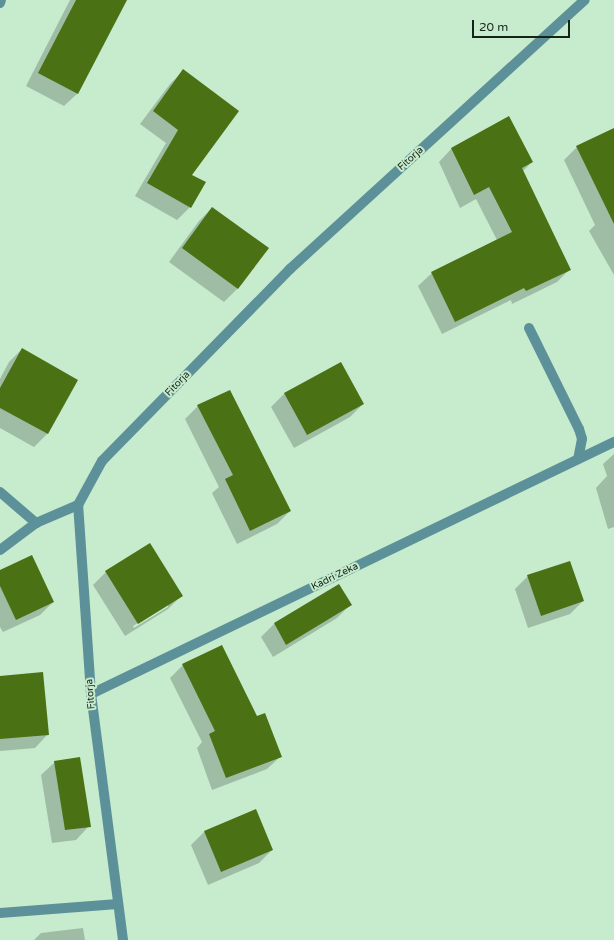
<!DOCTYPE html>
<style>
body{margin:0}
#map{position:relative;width:614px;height:940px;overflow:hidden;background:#c7ebcd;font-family:"Varela Round",sans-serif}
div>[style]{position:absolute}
.shadow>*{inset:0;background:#0003}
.building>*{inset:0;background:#4a7113}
.minor>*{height:10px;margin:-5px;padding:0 5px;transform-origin:5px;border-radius:5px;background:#5d919a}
span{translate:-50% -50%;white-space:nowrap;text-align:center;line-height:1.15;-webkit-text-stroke:4px #c7ebcd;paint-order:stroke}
.street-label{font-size:10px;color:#162319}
.scale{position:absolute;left:472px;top:20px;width:98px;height:18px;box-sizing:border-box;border:2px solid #162319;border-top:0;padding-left:5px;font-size:12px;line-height:14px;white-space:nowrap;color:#162319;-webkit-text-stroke:3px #c7ebcd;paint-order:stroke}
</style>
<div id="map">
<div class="shadow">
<div style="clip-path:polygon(70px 0,126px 0,78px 93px,64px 106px,26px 86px)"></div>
<div style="clip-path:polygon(183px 71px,191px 175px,190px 207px,177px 220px,135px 196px,166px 143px,140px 124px,170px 84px)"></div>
<div style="clip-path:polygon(614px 129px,614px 275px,589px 231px,595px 225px,564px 160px,577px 147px)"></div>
<div style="clip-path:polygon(452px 148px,532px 162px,522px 172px,570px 269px,557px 282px,512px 304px,511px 300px,442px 334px,418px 286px,432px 273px,497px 240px,476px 199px,460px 208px,439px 162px)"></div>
<div style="clip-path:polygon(212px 208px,267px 248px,237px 289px,224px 302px,169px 262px,199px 221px)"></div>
<div style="clip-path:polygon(22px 349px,77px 380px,47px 434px,34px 447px,0 428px,0 379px,9px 362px)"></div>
<div style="clip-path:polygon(340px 363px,363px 404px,350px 417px,294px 448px,271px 407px,284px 394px)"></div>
<div style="clip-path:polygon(198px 406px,290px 511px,277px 524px,237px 544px,212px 493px,219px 487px,185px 419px)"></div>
<div style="clip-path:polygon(614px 454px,614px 527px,608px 529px,596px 488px,607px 476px,603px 464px)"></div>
<div style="clip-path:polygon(0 571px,53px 602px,40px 615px,3px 632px,0 627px)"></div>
<div style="clip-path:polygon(evenodd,106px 572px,181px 596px,168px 609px,125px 636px,93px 585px,106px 572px,168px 604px,168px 607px,134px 628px,133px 626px,168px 604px)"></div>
<div style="clip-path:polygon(528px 576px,583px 601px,570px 614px,528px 628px,515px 589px)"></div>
<div style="clip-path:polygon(339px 586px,350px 605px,337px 618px,273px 657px,261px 637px,274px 624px)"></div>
<div style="clip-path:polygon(183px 665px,256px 717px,281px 756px,267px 769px,212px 790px,197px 748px,202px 742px,170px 678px)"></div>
<div style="clip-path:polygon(0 677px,48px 734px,35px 748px,0 751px)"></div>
<div style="clip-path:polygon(55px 762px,89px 826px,76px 840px,52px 843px,41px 775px)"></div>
<div style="clip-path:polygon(255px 810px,272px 850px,259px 863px,208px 885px,191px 845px,204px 832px)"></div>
<div style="clip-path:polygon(83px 928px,85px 940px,34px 940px,41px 933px)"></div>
</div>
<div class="building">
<div style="clip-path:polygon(76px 0,127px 0,78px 94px,38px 73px)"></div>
<div style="clip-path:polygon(183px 69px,239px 111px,192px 175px,206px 182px,191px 208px,147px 183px,178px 130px,153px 111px)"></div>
<div style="clip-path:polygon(509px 116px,533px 162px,522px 168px,571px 270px,526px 291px,524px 288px,455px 322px,431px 272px,512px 232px,489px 187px,474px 195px,451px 148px)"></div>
<div style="clip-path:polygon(614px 128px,614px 224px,576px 146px)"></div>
<div style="clip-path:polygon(212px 207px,269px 248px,238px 289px,182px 248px)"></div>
<div style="clip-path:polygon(22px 348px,78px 380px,48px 434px,0 408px,0 388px)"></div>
<div style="clip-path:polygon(341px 362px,364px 404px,307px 435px,284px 393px)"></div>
<div style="clip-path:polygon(230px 390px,291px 511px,250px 531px,225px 479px,233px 475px,197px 405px)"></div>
<div style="clip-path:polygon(150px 543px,183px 596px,138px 624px,105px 571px)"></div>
<div style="clip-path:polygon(32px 555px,54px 602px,16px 620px,0 586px,0 570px)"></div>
<div style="clip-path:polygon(570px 561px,584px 601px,541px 616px,527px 575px)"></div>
<div style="clip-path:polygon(339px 584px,352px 605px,286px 645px,274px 623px)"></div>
<div style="clip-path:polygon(222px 645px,257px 716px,265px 713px,282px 757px,226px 778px,209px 734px,215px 731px,182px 664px)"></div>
<div style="clip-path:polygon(43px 672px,49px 735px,0 739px,0 676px)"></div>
<div style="clip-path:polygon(80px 757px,91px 827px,65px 830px,54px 761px)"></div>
<div style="clip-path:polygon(256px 809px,273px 850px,221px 872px,204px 831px)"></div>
</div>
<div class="minor">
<div style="left:0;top:3px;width:3px;rotate:-72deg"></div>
<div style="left:529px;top:328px;width:113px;rotate:63.7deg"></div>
<div style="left:579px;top:429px;width:10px;rotate:73deg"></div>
<div style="left:582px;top:439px;width:20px;rotate:101deg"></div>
<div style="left:0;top:492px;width:48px;rotate:40.7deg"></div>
<div style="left:0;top:550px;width:45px;rotate:-36.9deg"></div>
<div style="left:36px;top:523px;width:46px;rotate:-23.2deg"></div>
<div style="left:91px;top:694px;width:581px;rotate:-25.73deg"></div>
<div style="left:0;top:913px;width:118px;rotate:-4.4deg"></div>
<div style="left:123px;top:940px;width:248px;rotate:-97.4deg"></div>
<div style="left:91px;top:694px;width:189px;rotate:-93.9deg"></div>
<div style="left:78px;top:505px;width:50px;rotate:-61.4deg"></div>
<div style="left:102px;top:461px;width:269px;rotate:-45.6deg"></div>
<div style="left:290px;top:269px;width:399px;rotate:-42.4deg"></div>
</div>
<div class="street-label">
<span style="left:411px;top:159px;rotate:-42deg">Fitorja</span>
<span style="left:178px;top:384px;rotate:-46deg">Fitorja</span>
<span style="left:335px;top:577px;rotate:-26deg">Kadri Zeka</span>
<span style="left:91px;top:694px;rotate:-95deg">Fitorja</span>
</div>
<div class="scale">20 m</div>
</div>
